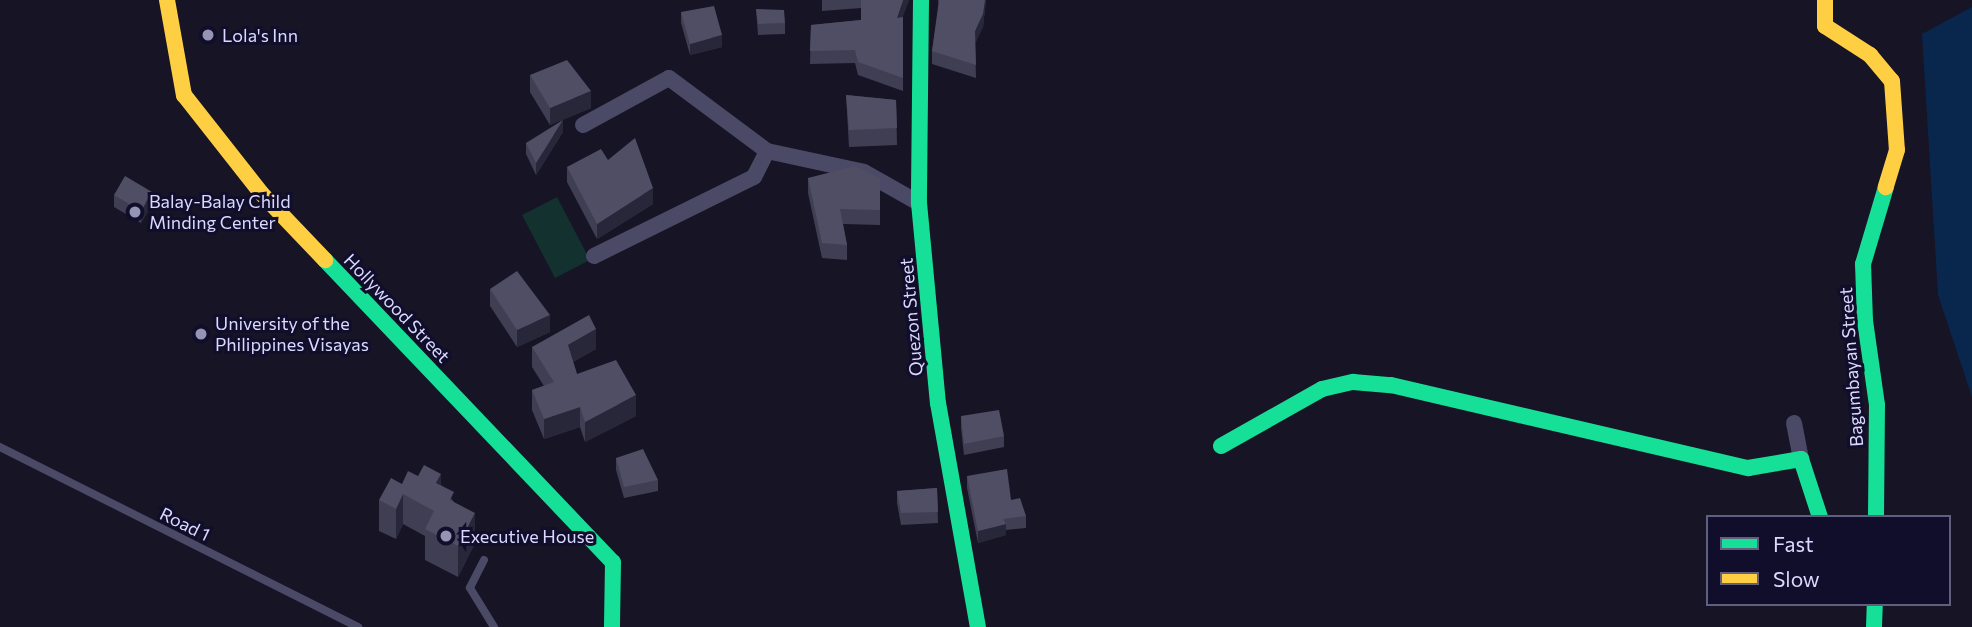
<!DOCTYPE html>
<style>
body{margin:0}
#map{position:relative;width:1972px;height:627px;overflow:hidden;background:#161425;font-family:Commissioner,sans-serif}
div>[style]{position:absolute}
.green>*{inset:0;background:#12312f}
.water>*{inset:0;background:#09274d}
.lane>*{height:8px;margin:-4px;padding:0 4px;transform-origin:4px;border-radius:4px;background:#4a4a66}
.street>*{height:16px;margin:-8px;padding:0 8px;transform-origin:8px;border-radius:8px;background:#4a4a66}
.fast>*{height:16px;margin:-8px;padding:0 8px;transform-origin:8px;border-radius:8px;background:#16e098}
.slow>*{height:16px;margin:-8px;padding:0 8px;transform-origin:8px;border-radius:8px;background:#ffcf43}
.wall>*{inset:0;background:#403e53}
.shaded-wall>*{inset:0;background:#282639}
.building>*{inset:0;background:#504e65}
.dots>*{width:19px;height:19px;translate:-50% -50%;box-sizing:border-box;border:4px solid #110e2b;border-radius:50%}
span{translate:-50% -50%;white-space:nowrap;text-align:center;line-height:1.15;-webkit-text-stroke:6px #110e2b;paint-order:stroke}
.poi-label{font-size:18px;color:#dad9ff}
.left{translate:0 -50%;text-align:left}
.street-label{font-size:18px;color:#dad9ff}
.legend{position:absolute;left:1706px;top:515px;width:245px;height:91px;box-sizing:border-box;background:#110e2b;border:2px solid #615f80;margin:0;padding:9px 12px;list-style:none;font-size:21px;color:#dad9ff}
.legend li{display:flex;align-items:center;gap:14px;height:35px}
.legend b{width:35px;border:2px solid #615f80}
</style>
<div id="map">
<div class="green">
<div style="clip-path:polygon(557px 197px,590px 260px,555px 278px,522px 215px)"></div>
</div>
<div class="water">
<div style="clip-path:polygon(1972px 7px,1972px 397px,1938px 295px,1922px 34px)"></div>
</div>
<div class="lane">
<div style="left:0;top:447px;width:401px;rotate:26.7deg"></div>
<div style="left:484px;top:560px;width:31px;rotate:117deg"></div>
<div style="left:470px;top:588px;width:46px;rotate:58.4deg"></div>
</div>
<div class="street">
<div style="left:583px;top:125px;width:98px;rotate:-28.7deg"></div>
<div style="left:669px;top:78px;width:122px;rotate:36.7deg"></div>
<div style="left:594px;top:256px;width:178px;rotate:-26.3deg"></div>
<div style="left:754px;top:177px;width:29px;rotate:-63deg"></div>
<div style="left:767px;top:151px;width:99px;rotate:12.2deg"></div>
<div style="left:864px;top:172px;width:63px;rotate:29.4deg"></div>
<div style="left:1794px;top:423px;width:37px;rotate:79deg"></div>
</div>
<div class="fast">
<div style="left:921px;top:0;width:203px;rotate:90.6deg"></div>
<div style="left:919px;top:203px;width:201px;rotate:84.6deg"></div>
<div style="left:938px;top:403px;width:228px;rotate:79.9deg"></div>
<div style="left:325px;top:260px;width:417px;rotate:46.4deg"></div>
<div style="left:613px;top:562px;width:65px;rotate:90.9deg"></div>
<div style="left:1221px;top:446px;width:116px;rotate:-29.4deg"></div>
<div style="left:1322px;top:389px;width:32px;rotate:-13deg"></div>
<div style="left:1353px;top:382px;width:38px;rotate:5deg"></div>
<div style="left:1391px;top:385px;width:367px;rotate:13.1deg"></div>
<div style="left:1748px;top:468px;width:54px;rotate:-9.6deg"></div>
<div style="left:1801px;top:459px;width:61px;rotate:71.9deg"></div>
<div style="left:1876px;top:517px;width:112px;rotate:-89.5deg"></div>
<div style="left:1877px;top:405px;width:85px;rotate:-98.1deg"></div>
<div style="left:1865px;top:321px;width:57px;rotate:-92deg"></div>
<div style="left:1863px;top:264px;width:80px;rotate:-73.4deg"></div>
<div style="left:1874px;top:627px;width:23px;rotate:-88deg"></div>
</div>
<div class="slow">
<div style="left:167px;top:0;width:97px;rotate:79.9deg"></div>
<div style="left:184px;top:95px;width:125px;rotate:51.8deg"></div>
<div style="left:261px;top:193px;width:93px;rotate:46.3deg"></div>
<div style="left:1825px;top:0;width:26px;rotate:90deg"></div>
<div style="left:1825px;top:26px;width:54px;rotate:32.8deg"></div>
<div style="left:1870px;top:55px;width:34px;rotate:50deg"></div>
<div style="left:1892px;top:81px;width:69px;rotate:85.9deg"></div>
<div style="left:1897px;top:150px;width:39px;rotate:107deg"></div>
</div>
<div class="wall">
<div style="clip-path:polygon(822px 0,909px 0,902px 18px,903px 17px,903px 91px,858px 75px,855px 63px,810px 64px,811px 25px,861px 20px,861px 8px,822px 11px)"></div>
<div style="clip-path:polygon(938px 0,986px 0,983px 27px,975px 43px,976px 78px,932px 64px,932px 51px,939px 7px)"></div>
<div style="clip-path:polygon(756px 9px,785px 23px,785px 34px,758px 35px)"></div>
<div style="clip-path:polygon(681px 12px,722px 47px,690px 55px,681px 23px)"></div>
<div style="clip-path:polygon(530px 75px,591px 108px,550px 125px,530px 92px)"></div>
<div style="clip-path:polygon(846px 95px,896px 100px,897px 145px,849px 147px)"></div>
<div style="clip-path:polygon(563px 132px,536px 175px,526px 154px,526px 143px)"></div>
<div style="clip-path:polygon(608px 160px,653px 204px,597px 239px,567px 182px,567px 167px)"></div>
<div style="clip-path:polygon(808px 178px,880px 178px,880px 225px,843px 224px,847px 245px,847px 260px,822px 258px,808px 193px)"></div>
<div style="clip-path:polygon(114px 195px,152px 204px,141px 223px,114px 207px)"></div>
<div style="clip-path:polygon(490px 289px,550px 332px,517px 347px,490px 306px)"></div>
<div style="clip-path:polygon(532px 347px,596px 349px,573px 362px,577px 374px,636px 416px,585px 442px,580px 427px,544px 439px,532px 410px,532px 390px,544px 386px,532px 367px)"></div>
<div style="clip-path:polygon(961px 416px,1004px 436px,1004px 447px,964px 455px,961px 428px)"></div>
<div style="clip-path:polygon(616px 458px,658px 480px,658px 491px,624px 498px,616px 470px)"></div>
<div style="clip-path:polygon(418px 476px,441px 485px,454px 502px,475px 543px,458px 577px,425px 560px,425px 536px,403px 524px,396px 539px,379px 531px,379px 500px,402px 484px)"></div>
<div style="clip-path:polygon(967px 476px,1011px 500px,1026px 516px,1026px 528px,1006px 530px,1006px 535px,978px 543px,967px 488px)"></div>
<div style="clip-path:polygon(937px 488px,938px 523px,901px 525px,897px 503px,897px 491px)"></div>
</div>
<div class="shaded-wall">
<div style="clip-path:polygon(903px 0,909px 0,897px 31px,897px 18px)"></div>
<div style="clip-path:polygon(985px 0,986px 0,983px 27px,975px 44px,975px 31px)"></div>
<div style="clip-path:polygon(722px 35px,722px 47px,690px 55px,690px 44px)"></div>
<div style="clip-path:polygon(591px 91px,591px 108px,550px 125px,550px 108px)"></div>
<div style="clip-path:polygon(563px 120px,563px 132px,536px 175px,536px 163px)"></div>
<div style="clip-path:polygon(653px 188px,653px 204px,597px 239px,597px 224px)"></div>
<div style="clip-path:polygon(152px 192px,152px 204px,141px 223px,141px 211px)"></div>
<div style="clip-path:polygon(550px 315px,550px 332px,517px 347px,517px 330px)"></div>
<div style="clip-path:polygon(596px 329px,596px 349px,568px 365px,568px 345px)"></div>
<div style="clip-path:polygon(636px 395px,636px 416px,585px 442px,585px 422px)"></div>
<div style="clip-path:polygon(580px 407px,580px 427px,544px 439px,544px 419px)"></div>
<div style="clip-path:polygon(441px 474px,441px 504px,436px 483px)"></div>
<div style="clip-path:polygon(403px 494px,403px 524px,396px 539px,396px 509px)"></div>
<div style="clip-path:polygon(475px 513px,475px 543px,458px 577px,458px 546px)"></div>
<div style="clip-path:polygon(1006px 524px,1006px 535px,978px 543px,978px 531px)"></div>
</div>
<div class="building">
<div style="clip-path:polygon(861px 0,903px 0,897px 18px,903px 17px,903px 78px,858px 62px,855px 50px,810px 51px,811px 25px,861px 20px)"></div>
<div style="clip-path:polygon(939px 0,985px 0,983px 14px,975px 31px,976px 65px,932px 51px)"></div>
<div style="clip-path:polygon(714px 6px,722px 35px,690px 44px,681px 12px)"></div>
<div style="clip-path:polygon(756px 9px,784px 10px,785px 23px,758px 24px)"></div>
<div style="clip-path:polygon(567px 60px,591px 91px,550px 108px,530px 75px)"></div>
<div style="clip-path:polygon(846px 95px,896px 100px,897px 128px,849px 130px)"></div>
<div style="clip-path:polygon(563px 120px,536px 163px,526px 143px)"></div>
<div style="clip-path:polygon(635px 138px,653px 188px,597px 224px,567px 167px,601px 149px,608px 160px)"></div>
<div style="clip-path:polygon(855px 166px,880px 178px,880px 210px,840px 209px,847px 245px,822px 243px,808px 178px)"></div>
<div style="clip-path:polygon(125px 176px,152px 192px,141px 211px,114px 195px)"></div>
<div style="clip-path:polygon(517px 271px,550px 315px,517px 330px,490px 289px)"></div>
<div style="clip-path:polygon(589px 315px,596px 329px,568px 345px,577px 374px,616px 360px,636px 395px,585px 422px,580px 407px,544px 419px,532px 390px,554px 382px,532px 347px)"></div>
<div style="clip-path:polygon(999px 410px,1004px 436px,964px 444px,961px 416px)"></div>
<div style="clip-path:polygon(643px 449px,658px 480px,624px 487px,616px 458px)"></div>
<div style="clip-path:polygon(424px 465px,441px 474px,436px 483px,454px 492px,450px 500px,475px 513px,458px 546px,425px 529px,434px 511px,403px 494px,396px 509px,379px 500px,391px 478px,402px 484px,408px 471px,418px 476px)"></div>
<div style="clip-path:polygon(1007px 469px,1011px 500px,1020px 498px,1026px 516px,1003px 519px,1006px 524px,978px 531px,967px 476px)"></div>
<div style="clip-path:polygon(937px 488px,938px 512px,901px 513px,897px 491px)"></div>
</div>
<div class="dots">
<div style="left:208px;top:35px;background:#9594b3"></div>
<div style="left:135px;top:212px;background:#9594b3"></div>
<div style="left:201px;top:334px;background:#9594b3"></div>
<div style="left:446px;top:536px;background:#9594b3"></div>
</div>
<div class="poi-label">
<span class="left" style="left:222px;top:35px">Lola's Inn</span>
<span class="left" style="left:149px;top:212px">Balay-Balay Child<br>Minding Center</span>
<span class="left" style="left:215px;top:334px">University of the<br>Philippines Visayas</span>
<span class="left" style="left:460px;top:536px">Executive House</span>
</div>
<div class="street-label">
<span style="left:397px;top:308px;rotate:46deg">Hollywood Street</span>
<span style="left:911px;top:317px;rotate:-95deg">Quezon Street</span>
<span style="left:1851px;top:367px;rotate:-94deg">Bagumbayan Street</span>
<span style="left:185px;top:524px;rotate:26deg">Road 1</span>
</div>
<ul class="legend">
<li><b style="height:9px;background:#16e098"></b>Fast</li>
<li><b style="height:9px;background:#ffcf43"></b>Slow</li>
</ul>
</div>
